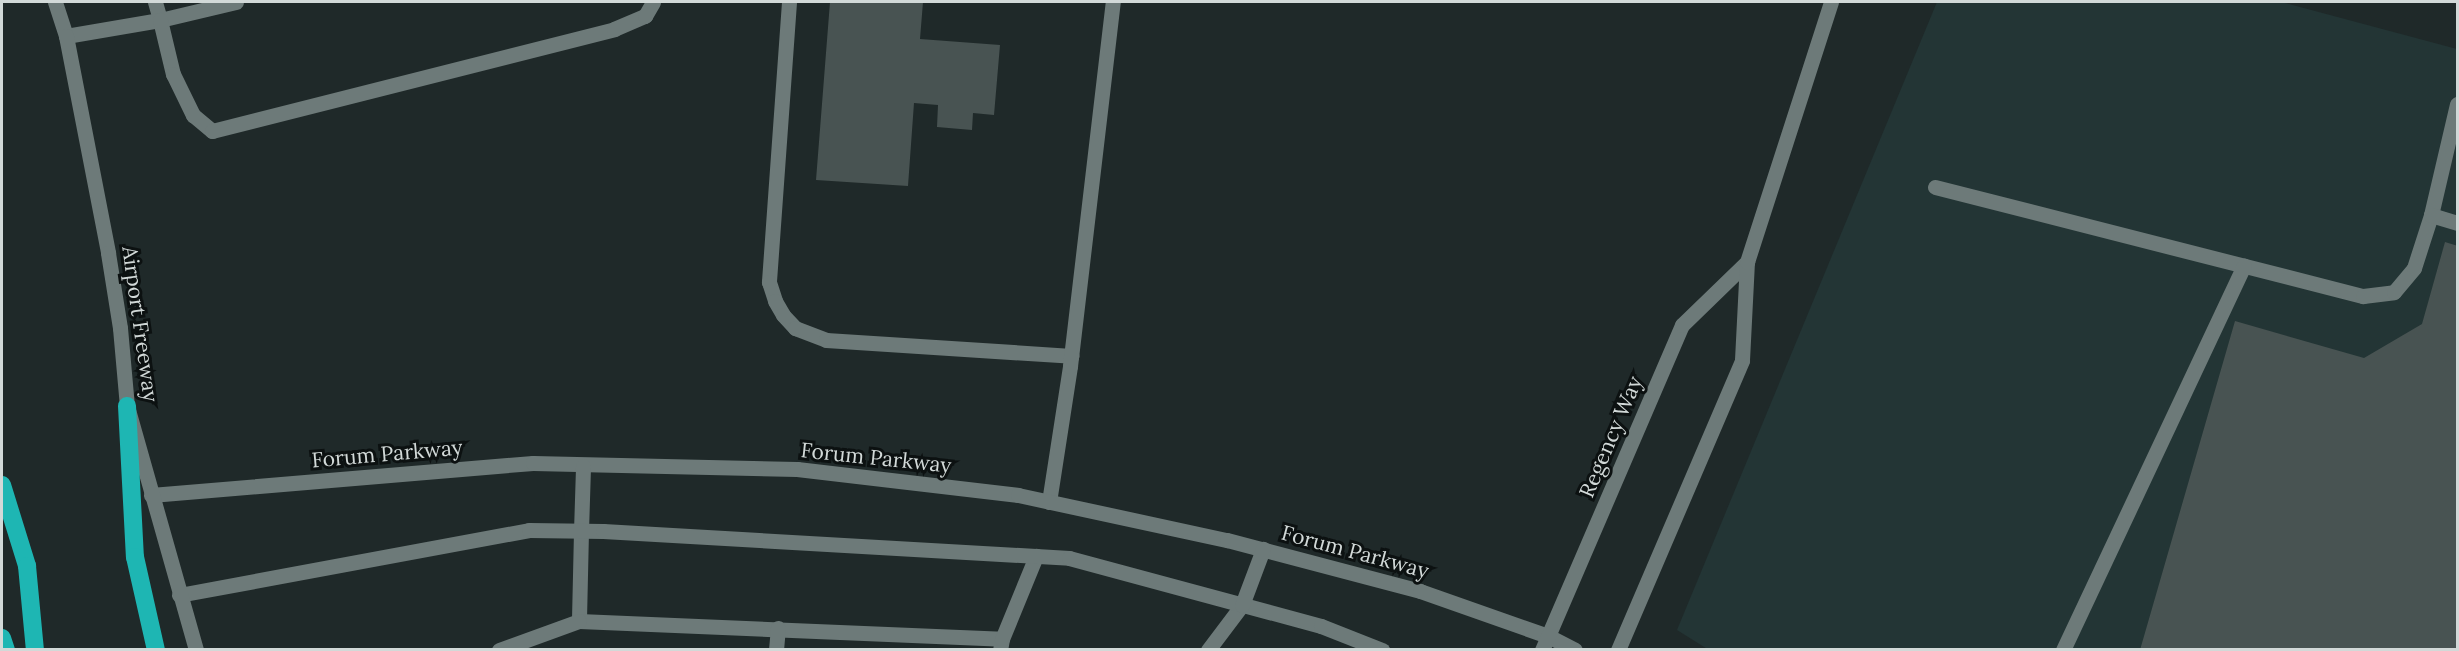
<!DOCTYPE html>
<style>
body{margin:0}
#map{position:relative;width:2459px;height:651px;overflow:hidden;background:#1f2929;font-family:Lora,serif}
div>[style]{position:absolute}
.built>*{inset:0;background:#233535}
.building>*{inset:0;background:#485352}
.service>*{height:15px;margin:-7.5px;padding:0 7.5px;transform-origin:7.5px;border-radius:7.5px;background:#6d7a79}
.tertiary>*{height:15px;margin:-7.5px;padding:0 7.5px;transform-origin:7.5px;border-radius:7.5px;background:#6d7a79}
.secondary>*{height:15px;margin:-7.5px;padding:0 7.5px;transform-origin:7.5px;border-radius:7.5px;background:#6d7a79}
.motorway>*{height:18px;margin:-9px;padding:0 9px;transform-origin:9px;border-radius:9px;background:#1eb6b3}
span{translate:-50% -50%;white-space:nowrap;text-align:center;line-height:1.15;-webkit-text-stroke:6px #0c1111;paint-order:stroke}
.street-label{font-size:21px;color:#d2d9d8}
.frame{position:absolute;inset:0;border:3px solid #d2d9d8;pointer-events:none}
</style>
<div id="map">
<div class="built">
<div style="clip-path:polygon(1937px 2px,2281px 2px,2457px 49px,2457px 649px,1709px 650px,1677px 630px)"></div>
</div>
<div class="building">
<div style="clip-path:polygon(830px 2px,923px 2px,920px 39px,1000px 45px,994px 115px,973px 113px,972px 130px,937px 127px,938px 105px,914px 103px,908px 186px,816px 180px)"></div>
<div style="clip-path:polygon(2445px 242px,2458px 246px,2458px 650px,2140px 650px,2235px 321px,2364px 358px,2422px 324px)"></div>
</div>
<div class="service">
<div style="left:155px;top:2px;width:19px;rotate:74deg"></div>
<div style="left:160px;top:20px;width:78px;rotate:-13.3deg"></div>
<div style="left:789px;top:2px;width:281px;rotate:94.1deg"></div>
<div style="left:769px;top:282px;width:20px;rotate:72deg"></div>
<div style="left:775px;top:301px;width:16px;rotate:60deg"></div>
<div style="left:783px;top:315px;width:18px;rotate:47deg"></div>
<div style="left:795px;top:328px;width:33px;rotate:21deg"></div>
<div style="left:826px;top:340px;width:246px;rotate:3.7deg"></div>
<div style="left:66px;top:36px;width:95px;rotate:-9.7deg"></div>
<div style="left:160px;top:20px;width:56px;rotate:76.5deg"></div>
<div style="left:173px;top:74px;width:46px;rotate:64deg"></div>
<div style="left:193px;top:115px;width:25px;rotate:40deg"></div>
<div style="left:212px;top:131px;width:415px;rotate:-14.2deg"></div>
<div style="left:614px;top:29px;width:34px;rotate:-23deg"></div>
<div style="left:645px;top:16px;width:16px;rotate:-60deg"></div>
<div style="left:1935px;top:187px;width:442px;rotate:14.3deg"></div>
<div style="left:2363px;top:296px;width:31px;rotate:-7deg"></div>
<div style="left:2394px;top:292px;width:31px;rotate:-50deg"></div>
<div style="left:2414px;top:268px;width:56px;rotate:-72.2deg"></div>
<div style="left:2431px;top:215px;width:114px;rotate:-76.8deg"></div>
<div style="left:2431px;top:215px;width:28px;rotate:17deg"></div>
<div style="left:1049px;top:502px;width:138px;rotate:-81.2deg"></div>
<div style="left:1070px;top:366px;width:367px;rotate:-83.3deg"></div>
<div style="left:581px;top:531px;width:90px;rotate:91.3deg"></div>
<div style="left:579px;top:621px;width:423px;rotate:2.4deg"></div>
<div style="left:1002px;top:639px;width:11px;rotate:100deg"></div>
<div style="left:1002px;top:639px;width:90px;rotate:-67.7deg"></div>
<div style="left:499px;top:650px;width:85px;rotate:-19.9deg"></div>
<div style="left:776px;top:650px;width:22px;rotate:-85deg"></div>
<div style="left:1208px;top:650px;width:56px;rotate:-52.9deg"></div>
<div style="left:2063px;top:650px;width:425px;rotate:-64.8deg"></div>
</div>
<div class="tertiary">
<div style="left:151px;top:495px;width:383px;rotate:-4.8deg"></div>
<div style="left:533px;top:463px;width:264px;rotate:1.3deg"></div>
<div style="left:797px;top:469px;width:223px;rotate:6.7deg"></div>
<div style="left:1018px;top:495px;width:214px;rotate:12.2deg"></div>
<div style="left:1227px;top:540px;width:200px;rotate:14.8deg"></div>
<div style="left:1420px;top:591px;width:136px;rotate:19.4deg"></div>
<div style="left:1548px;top:636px;width:30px;rotate:27deg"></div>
<div style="left:581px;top:531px;width:65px;rotate:-88.2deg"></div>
<div style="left:179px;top:595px;width:356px;rotate:-10.5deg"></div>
<div style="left:529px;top:530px;width:74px;rotate:0.8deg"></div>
<div style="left:603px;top:531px;width:467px;rotate:3.3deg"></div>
<div style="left:1069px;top:558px;width:261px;rotate:15.1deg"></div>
<div style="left:1321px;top:626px;width:66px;rotate:21.5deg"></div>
<div style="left:1242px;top:605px;width:60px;rotate:-69.4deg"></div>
<div style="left:1542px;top:650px;width:354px;rotate:-66.7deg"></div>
<div style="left:1682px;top:325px;width:91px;rotate:-44.1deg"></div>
<div style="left:1618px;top:650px;width:315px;rotate:-66.8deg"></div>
<div style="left:1742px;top:360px;width:98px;rotate:-87.1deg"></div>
<div style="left:1747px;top:262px;width:273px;rotate:-72.1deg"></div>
</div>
<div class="secondary">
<div style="left:55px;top:2px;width:36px;rotate:72deg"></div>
<div style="left:66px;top:36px;width:221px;rotate:79deg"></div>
<div style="left:108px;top:253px;width:76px;rotate:80.9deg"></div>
<div style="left:120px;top:328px;width:78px;rotate:84.9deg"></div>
<div style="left:127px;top:406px;width:254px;rotate:74.2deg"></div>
</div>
<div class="motorway">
<div style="left:127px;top:406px;width:151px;rotate:87deg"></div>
<div style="left:135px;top:557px;width:95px;rotate:77.3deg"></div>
<div style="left:2px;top:485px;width:85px;rotate:72.8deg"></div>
<div style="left:27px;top:566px;width:84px;rotate:84.6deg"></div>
<div style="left:2px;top:638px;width:13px;rotate:72deg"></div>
</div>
<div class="street-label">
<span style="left:140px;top:324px;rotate:82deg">Airport Freeway</span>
<span style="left:1611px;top:437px;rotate:-67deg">Regency Way</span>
<span style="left:387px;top:454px;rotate:-5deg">Forum Parkway</span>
<span style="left:876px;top:458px;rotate:6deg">Forum Parkway</span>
<span style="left:1355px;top:552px;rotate:15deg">Forum Parkway</span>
</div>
<div class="frame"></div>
</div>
